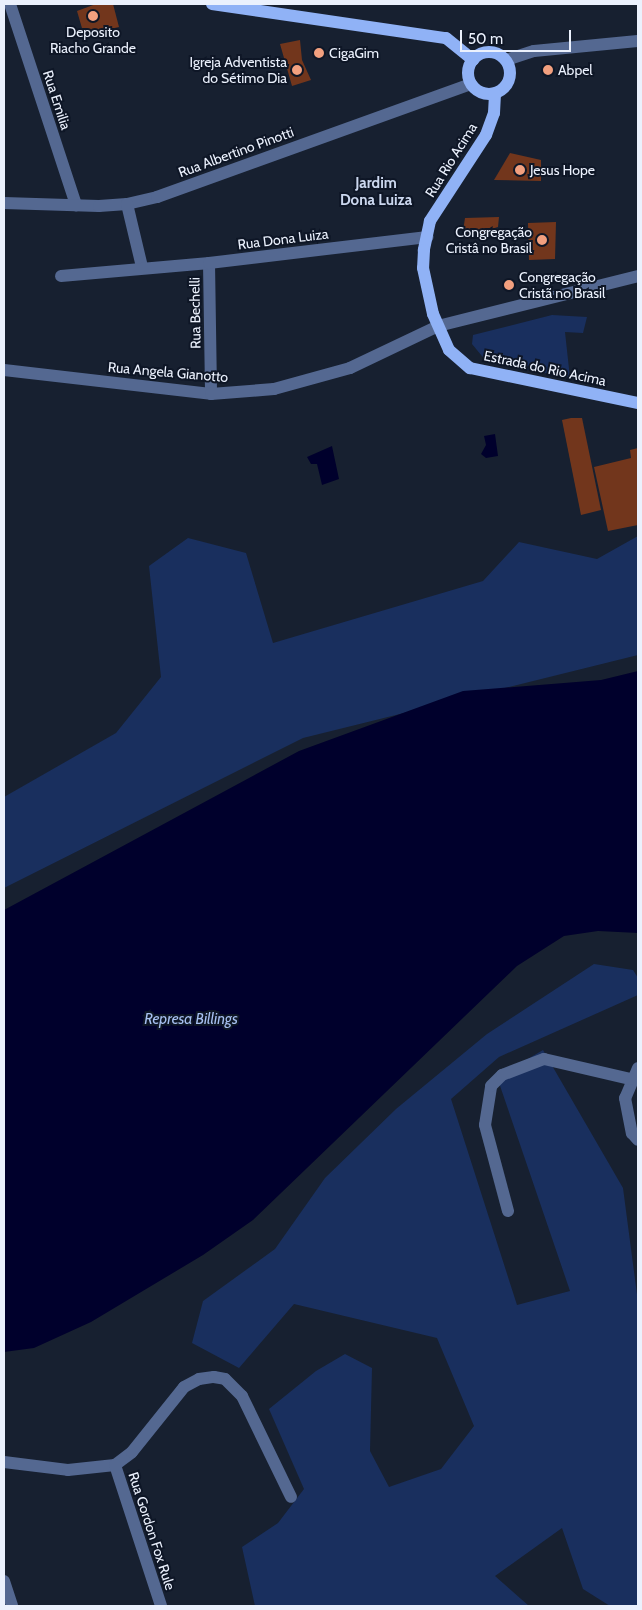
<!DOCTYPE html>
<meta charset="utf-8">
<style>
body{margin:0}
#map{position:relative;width:642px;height:1610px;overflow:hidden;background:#172030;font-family:Cabin,sans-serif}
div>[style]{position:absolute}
.green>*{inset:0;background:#192f5e}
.water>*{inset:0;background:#00002c}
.building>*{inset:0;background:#72361c}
.minor>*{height:12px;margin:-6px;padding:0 6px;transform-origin:6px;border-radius:6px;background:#546891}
.major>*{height:12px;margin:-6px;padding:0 6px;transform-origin:6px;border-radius:6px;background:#90b2f6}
.major>.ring{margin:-6px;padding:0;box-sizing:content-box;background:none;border:12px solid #90b2f6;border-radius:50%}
.dots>*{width:14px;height:14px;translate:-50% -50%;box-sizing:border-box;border:2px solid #0e1626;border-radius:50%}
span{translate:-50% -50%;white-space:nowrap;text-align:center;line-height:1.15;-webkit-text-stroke:4px #0e1626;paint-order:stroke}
.poi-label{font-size:14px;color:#ebf1fd}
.left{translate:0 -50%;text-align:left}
.right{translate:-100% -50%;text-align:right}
.street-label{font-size:14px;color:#ebf1fd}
.neighbourhood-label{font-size:15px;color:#cbd7ee;font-weight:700}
.water-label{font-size:15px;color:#a7c0f1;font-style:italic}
.frame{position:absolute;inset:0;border:5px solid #ebf1fd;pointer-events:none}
.scale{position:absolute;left:460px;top:30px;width:111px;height:22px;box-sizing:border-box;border:2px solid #ebf1fd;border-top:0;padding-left:6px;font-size:15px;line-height:18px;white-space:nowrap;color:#ebf1fd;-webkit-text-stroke:4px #0e1626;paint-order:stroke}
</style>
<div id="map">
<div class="green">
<div style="clip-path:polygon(552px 315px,587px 317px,583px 333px,565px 332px,570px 378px,486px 361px,472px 344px,473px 335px)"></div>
<div style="clip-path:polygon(638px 536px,638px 655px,303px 738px,4px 888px,4px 797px,116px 733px,161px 677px,149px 566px,188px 538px,246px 553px,273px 643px,483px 581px,519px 542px,597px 559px)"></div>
<div style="clip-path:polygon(594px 964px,633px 970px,638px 978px,638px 995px,499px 1057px,451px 1099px,517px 1305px,570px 1291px,497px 1077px,543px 1050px,623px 1188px,638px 1302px,638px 1606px,610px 1606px,583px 1589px,562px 1528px,495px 1576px,529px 1606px,255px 1606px,242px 1547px,278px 1523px,304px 1489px,269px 1409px,316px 1371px,345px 1354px,372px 1368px,370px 1451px,389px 1487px,441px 1469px,474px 1426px,437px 1338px,294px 1304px,239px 1368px,192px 1343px,203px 1301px,275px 1249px,325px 1178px,396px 1109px,487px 1034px)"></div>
</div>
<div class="water">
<div style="clip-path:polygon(495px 434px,498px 456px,486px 458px,481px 454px,486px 445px,484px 436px)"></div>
<div style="clip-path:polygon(332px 446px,339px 479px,322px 485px,317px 464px,311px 464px,307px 457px)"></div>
<div style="clip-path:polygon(638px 671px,638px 933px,598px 931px,564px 936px,517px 966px,253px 1220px,203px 1255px,91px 1322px,34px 1348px,4px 1352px,4px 910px,299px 751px,463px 691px,601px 680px)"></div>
</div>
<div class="building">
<div style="clip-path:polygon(96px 4px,113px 4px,119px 27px,84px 35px,77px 11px)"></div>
<div style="clip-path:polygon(300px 40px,302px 60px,311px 80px,292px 86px,280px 44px)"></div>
<div style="clip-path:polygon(510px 153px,541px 160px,541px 181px,494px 180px)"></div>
<div style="clip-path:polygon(499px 217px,498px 227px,488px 230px,488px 239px,462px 238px,465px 218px)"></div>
<div style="clip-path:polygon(556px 222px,555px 259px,529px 260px,528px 223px)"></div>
<div style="clip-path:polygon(571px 418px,582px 418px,601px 510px,581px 515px,562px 420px)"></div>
<div style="clip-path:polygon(638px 448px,638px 525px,608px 531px,594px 467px,631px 458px,630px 450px)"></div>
</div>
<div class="minor">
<div style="left:10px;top:4px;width:212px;rotate:71.8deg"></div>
<div style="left:506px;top:60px;width:29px;rotate:-18deg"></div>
<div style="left:534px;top:51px;width:104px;rotate:-5.5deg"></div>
<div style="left:4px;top:203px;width:95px;rotate:1.8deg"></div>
<div style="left:99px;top:206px;width:28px;rotate:-4deg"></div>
<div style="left:127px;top:204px;width:31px;rotate:-13deg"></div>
<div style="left:157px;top:197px;width:334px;rotate:-19.8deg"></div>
<div style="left:127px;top:204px;width:65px;rotate:76.6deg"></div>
<div style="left:209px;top:263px;width:131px;rotate:89.1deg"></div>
<div style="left:61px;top:276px;width:149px;rotate:-5deg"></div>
<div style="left:209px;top:263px;width:220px;rotate:-6.8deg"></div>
<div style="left:4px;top:370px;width:208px;rotate:6.6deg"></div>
<div style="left:211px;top:394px;width:63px;rotate:-4.5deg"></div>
<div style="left:274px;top:389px;width:79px;rotate:-15.4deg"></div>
<div style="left:350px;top:368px;width:98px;rotate:-25.5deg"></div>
<div style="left:438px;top:326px;width:206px;rotate:-14deg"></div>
<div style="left:638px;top:1068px;width:33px;rotate:113deg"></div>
<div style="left:625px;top:1098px;width:36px;rotate:79deg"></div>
<div style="left:632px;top:1133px;width:9px;rotate:49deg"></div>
<div style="left:508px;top:1211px;width:89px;rotate:-105deg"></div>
<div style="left:485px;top:1125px;width:39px;rotate:-81deg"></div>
<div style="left:491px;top:1086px;width:16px;rotate:-45deg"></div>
<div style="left:502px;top:1075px;width:45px;rotate:-20.9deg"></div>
<div style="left:544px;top:1059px;width:88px;rotate:13.1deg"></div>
<div style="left:4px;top:1462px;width:64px;rotate:7.1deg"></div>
<div style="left:68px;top:1470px;width:47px;rotate:-6.1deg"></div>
<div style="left:115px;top:1465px;width:21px;rotate:-37deg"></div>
<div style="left:132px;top:1452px;width:83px;rotate:-51.3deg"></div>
<div style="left:184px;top:1387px;width:17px;rotate:-28deg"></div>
<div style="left:199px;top:1379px;width:15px;rotate:-8deg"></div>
<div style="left:214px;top:1377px;width:11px;rotate:10deg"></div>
<div style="left:225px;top:1379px;width:24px;rotate:45deg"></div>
<div style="left:242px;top:1396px;width:112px;rotate:64.1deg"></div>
<div style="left:115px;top:1465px;width:148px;rotate:71.9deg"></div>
<div style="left:4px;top:1581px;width:26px;rotate:72deg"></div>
</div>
<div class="major">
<div style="left:212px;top:4px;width:236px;rotate:8.3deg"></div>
<div style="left:446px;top:38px;width:35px;rotate:39deg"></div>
<div class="ring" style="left:468px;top:52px;width:30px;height:30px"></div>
<div style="left:495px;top:94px;width:19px;rotate:93deg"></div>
<div style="left:494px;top:113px;width:23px;rotate:110deg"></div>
<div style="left:486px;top:135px;width:103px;rotate:123.1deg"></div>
<div style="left:430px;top:221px;width:30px;rotate:102deg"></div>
<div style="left:424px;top:250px;width:18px;rotate:93deg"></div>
<div style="left:423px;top:268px;width:47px;rotate:77.7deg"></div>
<div style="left:433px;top:314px;width:39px;rotate:66deg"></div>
<div style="left:449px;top:350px;width:28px;rotate:41deg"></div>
<div style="left:470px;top:368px;width:172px;rotate:11.8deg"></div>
</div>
<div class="dots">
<div style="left:93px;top:16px;background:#f2a07f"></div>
<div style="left:319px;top:53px;background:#f2a07f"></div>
<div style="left:297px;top:70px;background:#f2a07f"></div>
<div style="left:548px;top:70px;background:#f2a07f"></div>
<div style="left:520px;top:170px;background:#f2a07f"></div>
<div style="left:542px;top:240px;background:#f2a07f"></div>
<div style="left:509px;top:285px;background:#f2a07f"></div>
</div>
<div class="poi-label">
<span style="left:93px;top:40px">Deposito<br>Riacho Grande</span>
<span class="left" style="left:329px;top:53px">CigaGim</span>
<span class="right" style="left:287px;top:70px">Igreja Adventista<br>do Sétimo Dia</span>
<span class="left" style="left:558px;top:70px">Abpel</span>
<span class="left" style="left:530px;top:170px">Jesus Hope</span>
<span class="right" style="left:532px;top:240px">Congregação<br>Cristâ no Brasil</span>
<span class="left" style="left:519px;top:285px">Congregação<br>Cristã no Brasil</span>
</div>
<div class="street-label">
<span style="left:57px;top:100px;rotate:72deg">Rua Emilia</span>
<span style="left:236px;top:152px;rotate:-20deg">Rua Albertino Pinotti</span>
<span style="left:451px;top:160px;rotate:-58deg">Rua Rio Acima</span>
<span style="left:283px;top:239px;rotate:-7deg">Rua Dona Luiza</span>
<span style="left:195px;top:313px;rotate:-91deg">Rua Bechelli</span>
<span style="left:545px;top:368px;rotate:12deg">Estrada do Rio Acima</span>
<span style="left:168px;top:372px;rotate:5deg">Rua Angela Gianotto</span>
<span style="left:152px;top:1531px;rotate:72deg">Rua Gordon Fox Rule</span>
</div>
<div class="neighbourhood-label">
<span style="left:376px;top:192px">Jardim<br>Dona Luiza</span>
</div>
<div class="water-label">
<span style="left:191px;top:1020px">Represa Billings</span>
</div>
<div class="frame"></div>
<div class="scale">50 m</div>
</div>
